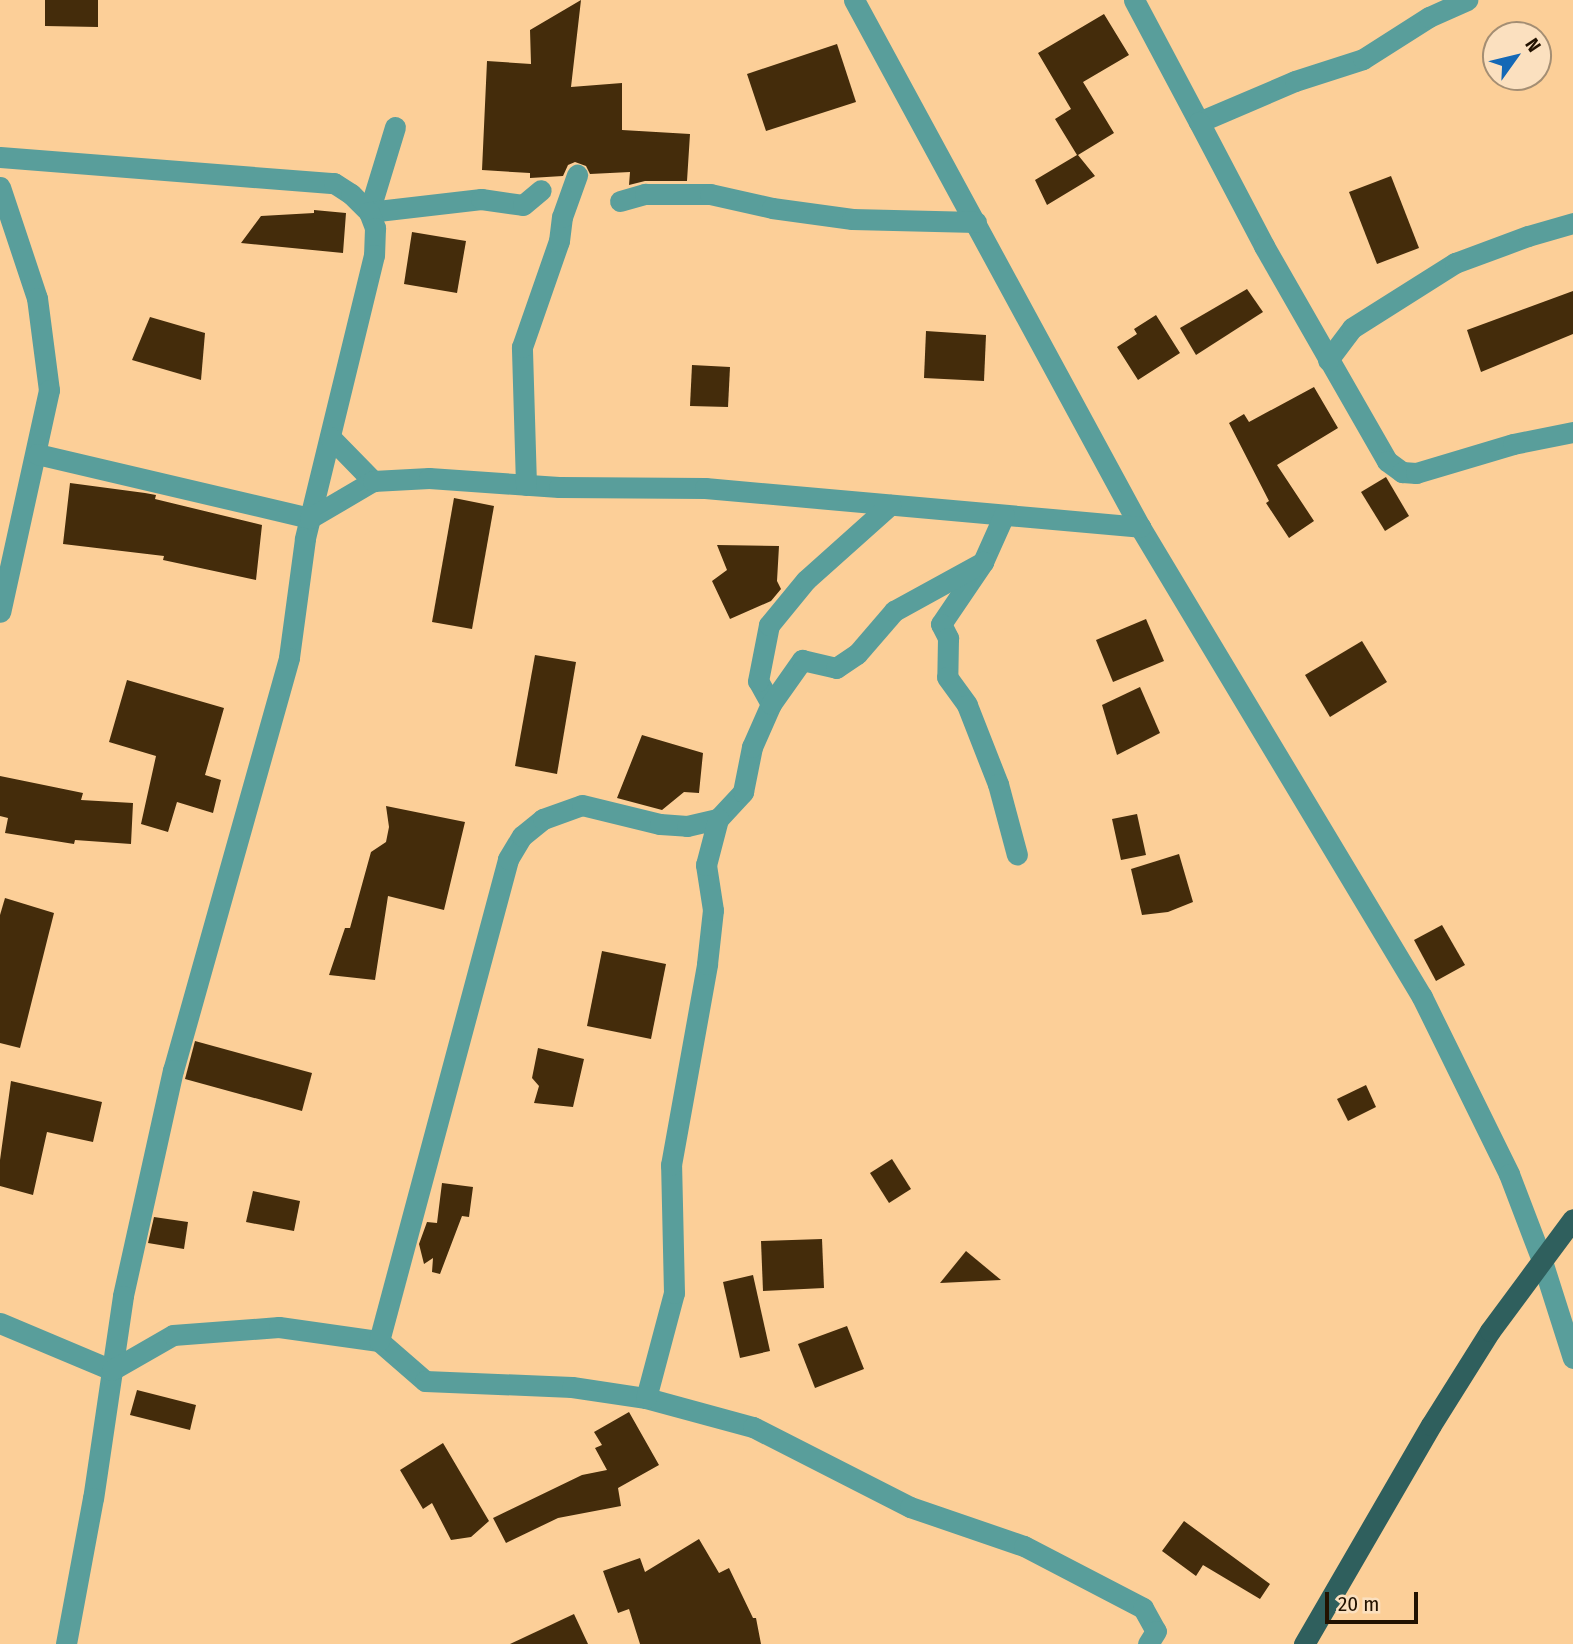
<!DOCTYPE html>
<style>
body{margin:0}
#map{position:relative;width:1573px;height:1644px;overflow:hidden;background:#fccf98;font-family:"Fira Sans Condensed",sans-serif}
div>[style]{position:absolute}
.building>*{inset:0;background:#442c0b}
.minor>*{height:21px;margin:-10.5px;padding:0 10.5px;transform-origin:10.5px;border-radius:10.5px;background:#599e9b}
.major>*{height:21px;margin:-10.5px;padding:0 10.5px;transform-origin:10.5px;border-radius:10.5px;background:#2f5f5d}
span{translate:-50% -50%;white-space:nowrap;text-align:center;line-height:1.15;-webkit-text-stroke:7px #fbe0bf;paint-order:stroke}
.north{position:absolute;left:1482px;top:21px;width:70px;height:70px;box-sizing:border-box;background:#fbe0bf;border:2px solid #a48e73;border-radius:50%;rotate:56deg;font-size:19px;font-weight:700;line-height:28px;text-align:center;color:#221200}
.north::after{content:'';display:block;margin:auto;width:24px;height:32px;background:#1368b6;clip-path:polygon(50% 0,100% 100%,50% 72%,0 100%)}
.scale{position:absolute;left:1325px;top:1592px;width:93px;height:32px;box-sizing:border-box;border:4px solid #221200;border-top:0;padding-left:9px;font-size:21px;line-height:24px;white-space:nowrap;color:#221200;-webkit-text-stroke:5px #fbe0bf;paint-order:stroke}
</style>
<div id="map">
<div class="building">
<div style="clip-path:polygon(45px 0,98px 0,98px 27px,45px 26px)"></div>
<div style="clip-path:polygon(581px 0,571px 87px,622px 83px,622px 130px,690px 134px,687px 181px,645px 181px,629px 185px,630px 172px,590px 174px,586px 166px,575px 162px,568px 165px,563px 176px,530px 178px,530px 173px,482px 170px,487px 61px,531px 64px,530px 30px)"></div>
<div style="clip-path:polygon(1104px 14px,1129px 55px,1083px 82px,1114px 133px,1078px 155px,1095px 176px,1047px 205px,1035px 180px,1077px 155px,1055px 119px,1071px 109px,1038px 53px)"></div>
<div style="clip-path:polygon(837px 44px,856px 102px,766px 131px,747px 74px)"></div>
<div style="clip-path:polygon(1391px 176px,1419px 248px,1377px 264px,1349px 192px)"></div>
<div style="clip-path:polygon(314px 210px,346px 213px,343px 253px,241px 243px,261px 216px,314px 213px)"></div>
<div style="clip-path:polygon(412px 232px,466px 241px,457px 293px,404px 284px)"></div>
<div style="clip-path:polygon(1247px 289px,1263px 312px,1196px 355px,1180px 328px)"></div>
<div style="clip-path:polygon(1573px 291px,1573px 334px,1481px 372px,1467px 330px)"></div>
<div style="clip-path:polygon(1156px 315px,1180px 353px,1138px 380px,1117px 347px,1137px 334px,1134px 329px)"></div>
<div style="clip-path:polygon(150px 317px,205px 333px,201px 380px,132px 360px)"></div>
<div style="clip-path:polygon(926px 331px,986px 335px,984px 381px,924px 378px)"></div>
<div style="clip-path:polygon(692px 365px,730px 367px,728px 407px,690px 406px)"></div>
<div style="clip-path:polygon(1314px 387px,1338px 428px,1277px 465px,1314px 521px,1289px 538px,1266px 503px,1269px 501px,1229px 423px,1244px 414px,1249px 422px)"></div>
<div style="clip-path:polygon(1386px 477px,1409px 516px,1385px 531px,1361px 492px)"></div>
<div style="clip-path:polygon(70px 483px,145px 493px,156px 495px,155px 499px,262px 525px,256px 580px,163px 560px,164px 556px,63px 544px)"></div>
<div style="clip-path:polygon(454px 498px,494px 506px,472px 629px,432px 622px)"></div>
<div style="clip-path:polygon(717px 545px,779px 546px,777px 581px,781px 589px,771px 601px,730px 619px,712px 581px,727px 570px)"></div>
<div style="clip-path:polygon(1146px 619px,1164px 661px,1113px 682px,1096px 640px)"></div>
<div style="clip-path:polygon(1362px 641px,1387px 682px,1330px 717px,1305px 675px)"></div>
<div style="clip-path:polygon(535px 655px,576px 662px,557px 774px,515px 766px)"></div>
<div style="clip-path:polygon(127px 680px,224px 708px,205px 775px,221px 780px,213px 813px,177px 802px,168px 832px,141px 824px,156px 756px,109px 742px)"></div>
<div style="clip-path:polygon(1140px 687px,1160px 733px,1117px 755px,1102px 705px)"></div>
<div style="clip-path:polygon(642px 735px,703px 753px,699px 793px,684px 792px,662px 810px,617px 798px)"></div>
<div style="clip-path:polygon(0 776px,83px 793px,81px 800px,133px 803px,131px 844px,75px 840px,74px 844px,5px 833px,8px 818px,0 816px)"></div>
<div style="clip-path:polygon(386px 806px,465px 822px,444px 910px,388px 896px,375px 980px,329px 975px,345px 928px,350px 928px,371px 852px,386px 842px,389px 827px)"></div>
<div style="clip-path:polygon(1137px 814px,1146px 855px,1121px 860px,1112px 819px)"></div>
<div style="clip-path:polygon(1179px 854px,1193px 902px,1168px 912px,1142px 915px,1131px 869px)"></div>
<div style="clip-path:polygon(5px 898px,54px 913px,20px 1048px,0 1043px,0 915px)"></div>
<div style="clip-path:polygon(1442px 925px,1465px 965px,1436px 981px,1414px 940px)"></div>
<div style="clip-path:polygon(602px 951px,666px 964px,651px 1039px,587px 1026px)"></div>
<div style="clip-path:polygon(195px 1041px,312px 1073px,302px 1111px,185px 1079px)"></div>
<div style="clip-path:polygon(538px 1048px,584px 1059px,573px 1107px,534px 1103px,539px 1086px,532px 1078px)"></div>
<div style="clip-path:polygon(11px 1081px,102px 1102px,93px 1142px,47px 1132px,33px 1195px,0 1186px,0 1160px)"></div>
<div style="clip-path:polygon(1366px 1085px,1376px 1107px,1348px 1121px,1337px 1099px)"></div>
<div style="clip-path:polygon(892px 1159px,911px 1189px,889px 1203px,870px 1173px)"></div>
<div style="clip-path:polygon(442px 1183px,473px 1187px,469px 1217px,462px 1216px,440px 1274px,432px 1272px,433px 1258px,424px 1264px,419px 1244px,427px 1222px,437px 1223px)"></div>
<div style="clip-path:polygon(253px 1191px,300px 1201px,294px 1231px,246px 1222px)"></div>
<div style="clip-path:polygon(154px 1217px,188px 1222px,184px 1249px,148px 1243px)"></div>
<div style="clip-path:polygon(822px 1239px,824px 1288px,763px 1291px,761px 1241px)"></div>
<div style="clip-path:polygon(966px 1251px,1001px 1280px,940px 1283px)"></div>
<div style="clip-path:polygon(753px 1275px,770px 1351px,740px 1358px,723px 1282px)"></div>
<div style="clip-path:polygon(847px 1326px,864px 1369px,815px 1388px,798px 1344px)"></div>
<div style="clip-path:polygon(137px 1390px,196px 1405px,190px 1430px,130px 1415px)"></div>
<div style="clip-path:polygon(629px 1412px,659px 1465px,618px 1488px,621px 1506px,558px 1518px,506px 1543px,493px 1518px,582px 1475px,607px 1470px,595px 1448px,602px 1445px,594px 1432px)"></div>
<div style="clip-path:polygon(443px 1443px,489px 1521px,471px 1537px,451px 1540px,432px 1503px,423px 1509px,400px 1470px)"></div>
<div style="clip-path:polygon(1184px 1521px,1270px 1584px,1260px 1599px,1203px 1565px,1196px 1576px,1162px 1551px)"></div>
<div style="clip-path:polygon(699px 1539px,719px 1573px,729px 1568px,753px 1618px,756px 1618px,761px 1644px,640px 1644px,629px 1609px,618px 1613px,603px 1571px,640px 1558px,645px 1572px)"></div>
<div style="clip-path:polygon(574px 1614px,588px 1644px,510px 1644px)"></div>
</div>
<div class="minor">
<div style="left:854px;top:0;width:600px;rotate:61.51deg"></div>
<div style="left:1140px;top:527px;width:548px;rotate:59.04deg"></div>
<div style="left:1422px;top:997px;width:197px;rotate:63.8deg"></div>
<div style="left:1509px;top:1174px;width:90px;rotate:69.1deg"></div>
<div style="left:1541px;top:1258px;width:105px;rotate:72.3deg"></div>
<div style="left:1134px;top:0;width:138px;rotate:62deg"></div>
<div style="left:1199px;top:122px;width:104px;rotate:-23.1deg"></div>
<div style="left:1295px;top:81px;width:71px;rotate:-17.9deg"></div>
<div style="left:1363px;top:59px;width:78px;rotate:-32.5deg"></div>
<div style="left:1429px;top:17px;width:42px;rotate:-24.1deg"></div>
<div style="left:1199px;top:122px;width:140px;rotate:62.3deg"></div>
<div style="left:1264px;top:246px;width:248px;rotate:60.2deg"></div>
<div style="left:1387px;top:461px;width:19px;rotate:36deg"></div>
<div style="left:1402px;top:472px;width:14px;rotate:4deg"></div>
<div style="left:1416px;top:473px;width:101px;rotate:-16.6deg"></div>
<div style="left:1513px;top:444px;width:61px;rotate:-11.3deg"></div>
<div style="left:395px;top:127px;width:89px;rotate:107deg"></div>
<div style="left:369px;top:212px;width:113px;rotate:-6.6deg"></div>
<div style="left:481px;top:199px;width:42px;rotate:8.1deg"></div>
<div style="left:523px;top:205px;width:23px;rotate:-40deg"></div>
<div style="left:0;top:157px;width:335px;rotate:4.5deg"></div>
<div style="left:334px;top:183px;width:20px;rotate:33deg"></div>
<div style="left:351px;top:194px;width:25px;rotate:45deg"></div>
<div style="left:369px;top:212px;width:17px;rotate:69deg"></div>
<div style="left:375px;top:228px;width:27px;rotate:92deg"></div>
<div style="left:374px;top:255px;width:292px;rotate:103.7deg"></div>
<div style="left:305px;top:539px;width:120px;rotate:97.7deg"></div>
<div style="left:289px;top:658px;width:428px;rotate:105.7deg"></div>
<div style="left:173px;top:1070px;width:231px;rotate:102.5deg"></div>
<div style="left:123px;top:1296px;width:204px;rotate:98.4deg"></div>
<div style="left:93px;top:1498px;width:148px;rotate:100.5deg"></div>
<div style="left:0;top:187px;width:117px;rotate:71.6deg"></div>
<div style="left:37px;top:298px;width:93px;rotate:82.6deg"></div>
<div style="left:49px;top:390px;width:227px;rotate:102.4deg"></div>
<div style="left:620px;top:201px;width:26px;rotate:-16deg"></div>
<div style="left:645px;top:194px;width:65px"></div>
<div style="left:710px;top:194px;width:64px;rotate:12.7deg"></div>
<div style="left:772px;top:208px;width:81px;rotate:7.8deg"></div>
<div style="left:852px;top:219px;width:124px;rotate:1.4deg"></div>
<div style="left:1328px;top:360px;width:40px;rotate:-53deg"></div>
<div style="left:1352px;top:328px;width:122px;rotate:-32.3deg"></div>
<div style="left:1455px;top:263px;width:78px;rotate:-20.3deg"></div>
<div style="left:1528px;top:236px;width:47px;rotate:-16.1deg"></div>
<div style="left:330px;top:437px;width:62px;rotate:45.7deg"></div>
<div style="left:37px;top:454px;width:280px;rotate:13.2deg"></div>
<div style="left:310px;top:518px;width:73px;rotate:-30.4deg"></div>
<div style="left:373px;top:481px;width:56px;rotate:-3.1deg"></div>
<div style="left:429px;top:478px;width:130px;rotate:4deg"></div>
<div style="left:559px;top:487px;width:146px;rotate:0.4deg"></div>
<div style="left:705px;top:488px;width:437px;rotate:5.1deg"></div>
<div style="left:526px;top:485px;width:138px;rotate:-91.7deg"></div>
<div style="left:522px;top:347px;width:112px;rotate:-70.8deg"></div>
<div style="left:559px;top:241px;width:24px;rotate:-83deg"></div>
<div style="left:562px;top:217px;width:45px;rotate:-70.3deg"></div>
<div style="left:1004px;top:515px;width:51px;rotate:114.1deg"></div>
<div style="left:983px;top:562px;width:75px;rotate:124.1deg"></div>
<div style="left:941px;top:624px;width:16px;rotate:63deg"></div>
<div style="left:948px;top:638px;width:39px;rotate:91deg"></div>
<div style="left:947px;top:677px;width:34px;rotate:54deg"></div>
<div style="left:967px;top:705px;width:85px;rotate:68.6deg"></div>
<div style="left:998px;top:784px;width:73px;rotate:75deg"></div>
<div style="left:771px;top:704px;width:26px;rotate:-119deg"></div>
<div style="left:758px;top:681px;width:57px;rotate:-78.9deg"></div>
<div style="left:769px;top:625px;width:58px;rotate:-50.6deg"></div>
<div style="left:806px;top:580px;width:113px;rotate:-41.8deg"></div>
<div style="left:0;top:1323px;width:121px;rotate:22.8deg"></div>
<div style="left:112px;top:1370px;width:70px;rotate:-29.8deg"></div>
<div style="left:173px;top:1335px;width:106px;rotate:-4.3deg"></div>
<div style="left:279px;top:1327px;width:101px;rotate:8deg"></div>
<div style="left:379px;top:1341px;width:61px;rotate:41deg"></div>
<div style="left:425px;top:1381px;width:147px;rotate:2.3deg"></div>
<div style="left:572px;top:1387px;width:75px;rotate:8.5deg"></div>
<div style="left:646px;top:1398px;width:111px;rotate:15.2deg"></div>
<div style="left:753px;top:1427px;width:176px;rotate:27deg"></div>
<div style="left:910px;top:1507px;width:120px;rotate:18.9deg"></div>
<div style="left:1024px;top:1546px;width:134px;rotate:27.5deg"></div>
<div style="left:1143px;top:1608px;width:26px;rotate:61deg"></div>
<div style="left:1156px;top:1631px;width:15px;rotate:122deg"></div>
<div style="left:379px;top:1341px;width:499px;rotate:-75deg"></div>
<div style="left:508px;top:859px;width:27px;rotate:-59deg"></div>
<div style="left:522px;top:836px;width:27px;rotate:-39deg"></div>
<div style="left:543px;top:819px;width:41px;rotate:-19.7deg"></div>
<div style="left:582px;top:805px;width:80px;rotate:13.7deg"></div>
<div style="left:660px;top:824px;width:27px;rotate:4deg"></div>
<div style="left:687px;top:826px;width:32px;rotate:-13deg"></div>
<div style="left:718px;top:819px;width:37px;rotate:-47deg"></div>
<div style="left:743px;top:792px;width:46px;rotate:-78.7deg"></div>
<div style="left:752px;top:747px;width:47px;rotate:-66.2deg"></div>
<div style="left:771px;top:704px;width:54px;rotate:-54.8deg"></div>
<div style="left:802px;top:660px;width:35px;rotate:13deg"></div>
<div style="left:836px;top:668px;width:25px;rotate:-34deg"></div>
<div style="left:857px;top:654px;width:57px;rotate:-49.3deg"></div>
<div style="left:894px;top:611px;width:102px;rotate:-28.8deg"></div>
<div style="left:646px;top:1398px;width:109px;rotate:-75.1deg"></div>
<div style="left:674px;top:1293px;width:128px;rotate:-91.3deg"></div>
<div style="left:671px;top:1165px;width:204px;rotate:-79.8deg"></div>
<div style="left:707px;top:964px;width:54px;rotate:-83.7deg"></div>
<div style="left:713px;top:910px;width:46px;rotate:-98.8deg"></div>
<div style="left:706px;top:865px;width:48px;rotate:-75.4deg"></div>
</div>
<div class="major">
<div style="left:1304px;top:1644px;width:253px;rotate:-59.9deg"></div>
<div style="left:1431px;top:1425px;width:111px;rotate:-57.9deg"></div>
<div style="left:1490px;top:1331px;width:139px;rotate:-53.5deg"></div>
</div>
<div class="north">N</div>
<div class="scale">20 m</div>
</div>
